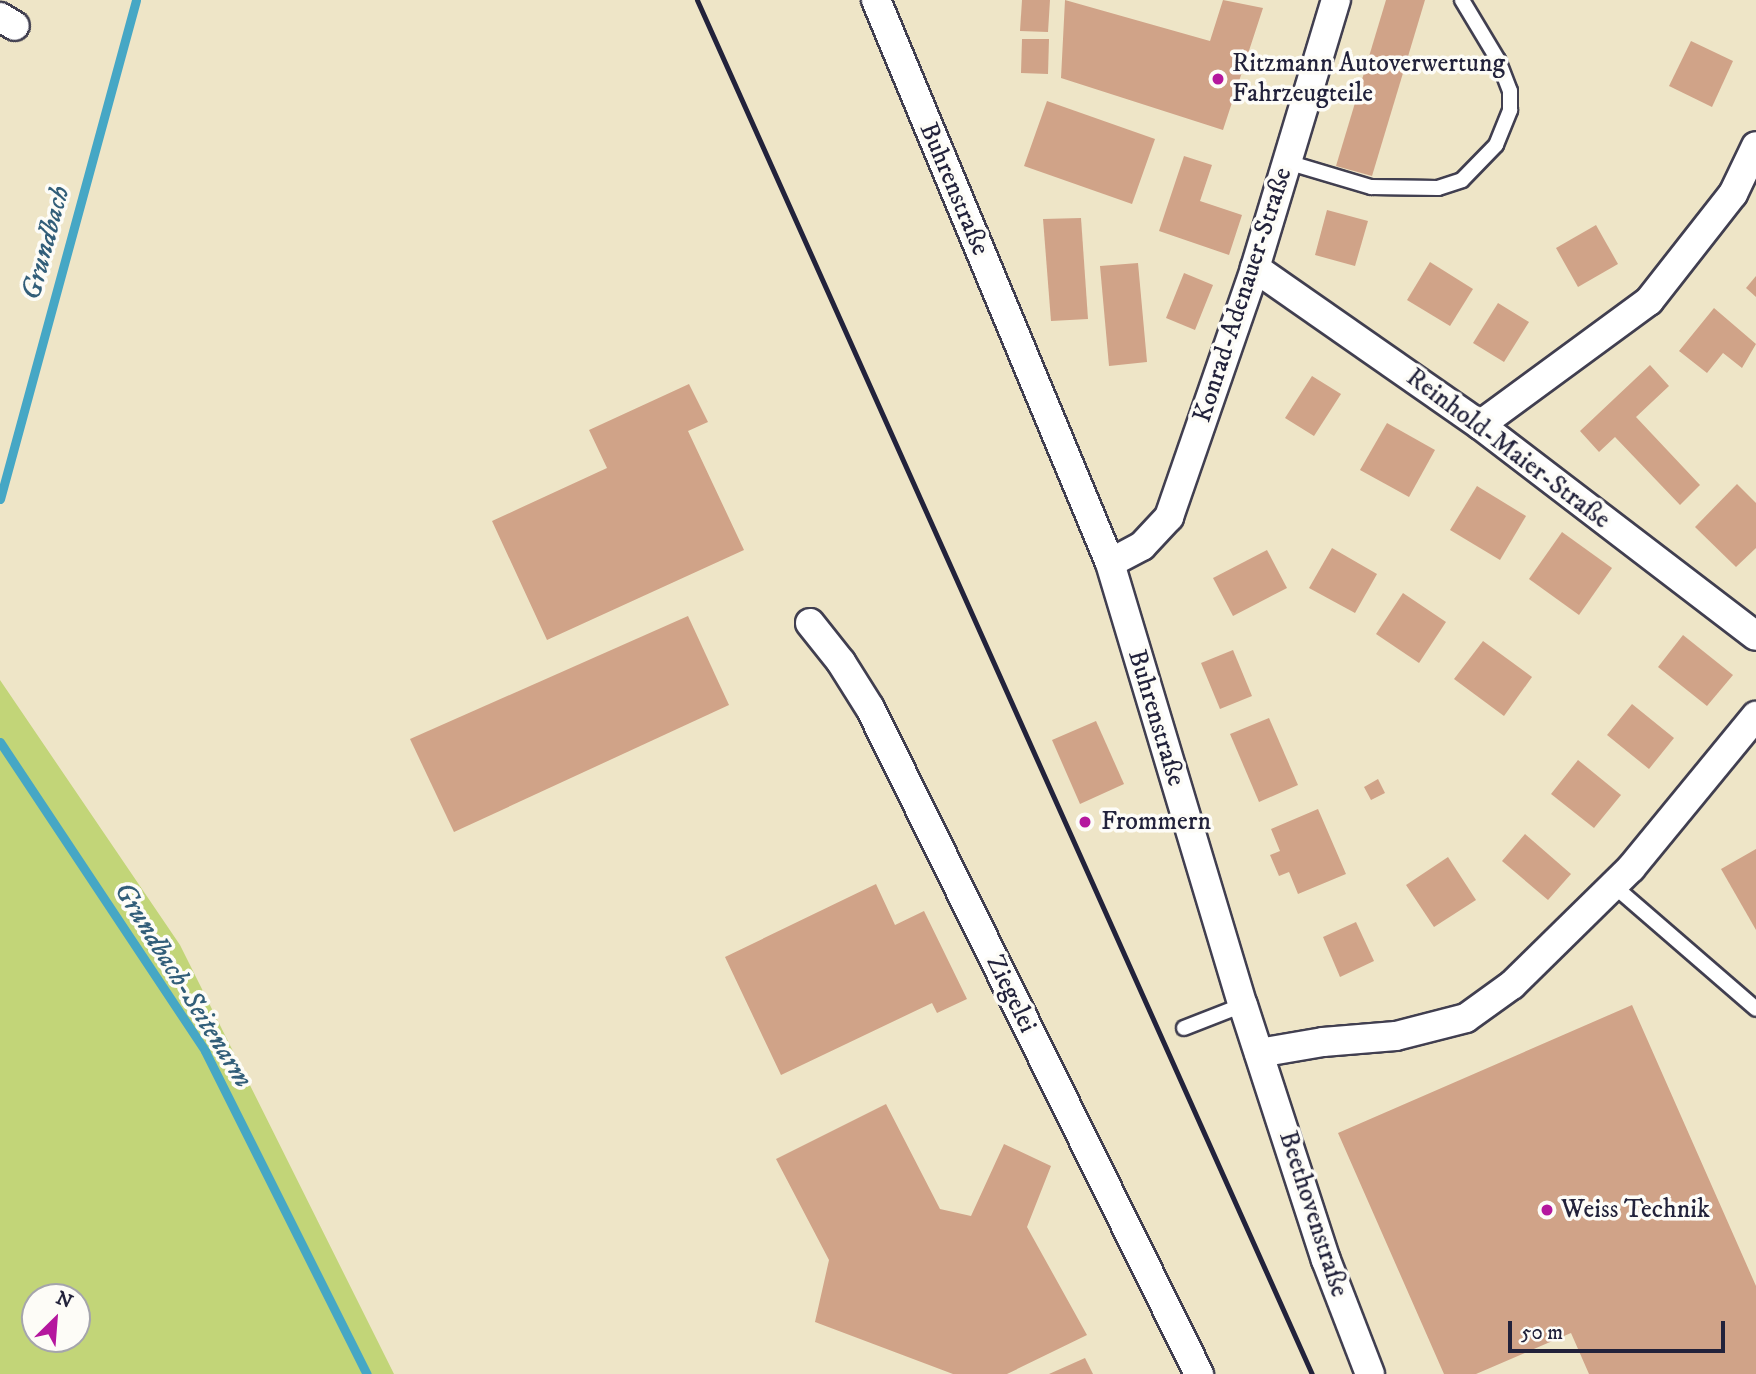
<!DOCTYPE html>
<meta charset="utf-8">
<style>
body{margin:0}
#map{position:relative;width:1756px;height:1374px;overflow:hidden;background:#eee5c7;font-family:"IM FELL DW Pica",serif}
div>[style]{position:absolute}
.green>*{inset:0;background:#c2d578}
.stream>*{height:9px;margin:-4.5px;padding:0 4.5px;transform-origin:4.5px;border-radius:4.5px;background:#46a7c5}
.building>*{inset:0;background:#d0a388}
.roads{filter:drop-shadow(2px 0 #413f50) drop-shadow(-2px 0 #413f50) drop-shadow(0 2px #413f50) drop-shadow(0 -2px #413f50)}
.service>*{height:14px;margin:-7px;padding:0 7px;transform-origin:7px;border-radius:7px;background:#fff}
.minor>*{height:28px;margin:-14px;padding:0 14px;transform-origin:14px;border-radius:14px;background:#fff}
.rail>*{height:5px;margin:-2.5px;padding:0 2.5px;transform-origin:2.5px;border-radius:2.5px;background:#22223b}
.dots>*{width:19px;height:19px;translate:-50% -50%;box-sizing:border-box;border:4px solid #fdfcf7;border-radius:50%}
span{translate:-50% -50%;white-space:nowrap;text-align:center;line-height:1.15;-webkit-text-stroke:7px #fdfcf7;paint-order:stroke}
.poi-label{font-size:26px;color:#22223b}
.left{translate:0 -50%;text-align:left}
.street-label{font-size:26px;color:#22223b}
.water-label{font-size:28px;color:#325e79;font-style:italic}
.north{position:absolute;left:21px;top:1283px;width:70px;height:70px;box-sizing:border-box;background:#fdfcf7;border:2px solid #a5a5ac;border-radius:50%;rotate:25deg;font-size:19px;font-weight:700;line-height:28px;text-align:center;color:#22223b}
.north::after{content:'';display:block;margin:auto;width:24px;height:32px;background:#b5179e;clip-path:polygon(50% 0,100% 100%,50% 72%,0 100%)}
.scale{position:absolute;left:1508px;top:1321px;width:217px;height:32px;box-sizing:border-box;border:4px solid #22223b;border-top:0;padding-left:9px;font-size:21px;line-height:24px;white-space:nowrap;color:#22223b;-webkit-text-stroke:5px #fdfcf7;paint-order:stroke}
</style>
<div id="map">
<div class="green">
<div style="clip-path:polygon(evenodd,0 680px,180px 945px,394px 1374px,0 1374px,0 680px,35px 1297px,77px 1297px,77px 1339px,35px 1339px,35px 1297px)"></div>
</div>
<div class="stream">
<div style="left:0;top:499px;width:517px;rotate:-74.75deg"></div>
<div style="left:0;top:742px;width:371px;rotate:56.4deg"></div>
<div style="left:205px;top:1051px;width:361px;rotate:63.4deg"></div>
</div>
<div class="building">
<div style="clip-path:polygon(1022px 0,1050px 0,1048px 32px,1020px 31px)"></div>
<div style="clip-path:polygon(1065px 0,1210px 41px,1223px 0,1263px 8px,1223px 130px,1061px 78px)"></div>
<div style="clip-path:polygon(1386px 0,1425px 0,1372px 176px,1336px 166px)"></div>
<div style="clip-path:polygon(1022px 39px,1049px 39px,1048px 74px,1021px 73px)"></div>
<div style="clip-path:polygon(1691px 41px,1733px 61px,1712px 107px,1669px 86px)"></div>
<div style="clip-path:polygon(1047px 101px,1155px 139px,1132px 204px,1024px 166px)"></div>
<div style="clip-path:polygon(1184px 156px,1212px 165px,1200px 201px,1242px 215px,1229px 255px,1159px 231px)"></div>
<div style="clip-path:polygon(1327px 210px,1368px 221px,1355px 266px,1315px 255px)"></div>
<div style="clip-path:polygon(1081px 218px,1088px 319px,1051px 321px,1043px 219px)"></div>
<div style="clip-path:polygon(1596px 225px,1618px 264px,1578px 287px,1556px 248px)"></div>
<div style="clip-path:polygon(1430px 262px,1473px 289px,1450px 326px,1407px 300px)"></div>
<div style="clip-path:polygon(1138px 263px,1147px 362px,1109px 366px,1100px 266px)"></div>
<div style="clip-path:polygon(1184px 273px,1213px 285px,1195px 330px,1166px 318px)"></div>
<div style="clip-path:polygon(1756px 276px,1756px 297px,1746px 288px)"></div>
<div style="clip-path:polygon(1498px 303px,1529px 322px,1504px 362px,1473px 343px)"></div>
<div style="clip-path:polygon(1714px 308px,1756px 344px,1742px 368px,1723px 353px,1707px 373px,1679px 351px)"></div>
<div style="clip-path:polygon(1650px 365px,1669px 386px,1636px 417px,1700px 485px,1680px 505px,1615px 437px,1599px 452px,1580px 431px)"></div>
<div style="clip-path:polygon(1312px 376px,1341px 394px,1314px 436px,1285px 418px)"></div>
<div style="clip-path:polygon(689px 384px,708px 422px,688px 431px,744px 550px,547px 640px,492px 521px,607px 468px,589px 430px)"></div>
<div style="clip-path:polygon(1387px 423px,1435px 450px,1409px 497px,1360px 470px)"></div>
<div style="clip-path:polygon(1737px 484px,1756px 503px,1756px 548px,1736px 567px,1695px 527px)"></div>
<div style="clip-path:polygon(1477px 486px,1526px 516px,1500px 560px,1450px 530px)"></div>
<div style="clip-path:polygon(1562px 532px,1612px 568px,1579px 615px,1529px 579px)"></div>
<div style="clip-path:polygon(1332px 548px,1377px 574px,1355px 613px,1309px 588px)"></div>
<div style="clip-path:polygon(1267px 550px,1287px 588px,1233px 616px,1213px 578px)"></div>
<div style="clip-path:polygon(1403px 593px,1446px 622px,1419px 663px,1376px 634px)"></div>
<div style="clip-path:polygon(688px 616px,729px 705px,454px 832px,410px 739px)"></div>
<div style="clip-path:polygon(1683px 635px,1733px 675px,1707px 706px,1658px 667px)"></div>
<div style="clip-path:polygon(1483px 641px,1532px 677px,1504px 716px,1454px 679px)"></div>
<div style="clip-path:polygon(1233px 650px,1252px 696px,1220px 709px,1201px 663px)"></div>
<div style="clip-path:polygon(1632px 704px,1674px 738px,1649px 769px,1607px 735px)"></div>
<div style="clip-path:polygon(1269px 718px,1298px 785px,1259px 802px,1230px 734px)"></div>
<div style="clip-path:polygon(1096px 721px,1124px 784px,1080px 804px,1052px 740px)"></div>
<div style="clip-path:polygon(1578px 760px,1621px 795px,1594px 828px,1551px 794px)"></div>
<div style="clip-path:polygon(1378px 779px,1385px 793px,1371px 800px,1364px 787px)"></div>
<div style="clip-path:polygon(1318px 809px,1346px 874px,1298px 894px,1289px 872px,1279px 876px,1270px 855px,1280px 851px,1271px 829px)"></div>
<div style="clip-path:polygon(1525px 834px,1571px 874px,1548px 900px,1502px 861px)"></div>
<div style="clip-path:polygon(1756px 849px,1756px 930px,1721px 869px)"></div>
<div style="clip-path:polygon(1448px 857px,1476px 900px,1434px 927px,1406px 885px)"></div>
<div style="clip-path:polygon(876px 884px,895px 925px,924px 911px,967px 999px,937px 1013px,932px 1003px,781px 1075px,725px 957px)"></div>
<div style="clip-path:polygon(1356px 922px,1374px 961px,1340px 977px,1323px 937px)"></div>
<div style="clip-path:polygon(1632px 1005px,1756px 1286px,1756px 1374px,1589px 1374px,1571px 1333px,1476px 1374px,1444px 1374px,1338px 1133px)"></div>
<div style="clip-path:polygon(886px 1104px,940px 1209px,971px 1216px,1004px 1144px,1051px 1166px,1027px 1227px,1087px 1335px,1007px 1374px,953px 1374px,815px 1322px,829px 1260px,776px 1159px)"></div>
<div style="clip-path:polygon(1085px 1358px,1093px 1374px,1049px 1374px)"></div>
</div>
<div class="roads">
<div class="service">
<div style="left:1287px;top:162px;width:88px;rotate:16.6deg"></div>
<div style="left:1371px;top:187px;width:67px;rotate:0.9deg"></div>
<div style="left:1438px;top:188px;width:25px;rotate:-18deg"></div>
<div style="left:1462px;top:180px;width:49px;rotate:-45.8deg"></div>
<div style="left:1496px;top:145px;width:38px;rotate:-68deg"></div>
<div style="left:1510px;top:110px;width:19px;rotate:-90deg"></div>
<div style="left:1510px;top:91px;width:33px;rotate:-111deg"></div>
<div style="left:1498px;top:60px;width:70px;rotate:-121deg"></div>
<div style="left:1613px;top:885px;width:189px;rotate:40.9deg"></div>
<div style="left:1184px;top:1028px;width:63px;rotate:-21.3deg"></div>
</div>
<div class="minor">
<div style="left:876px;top:0;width:610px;rotate:67.43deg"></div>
<div style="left:1110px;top:563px;width:462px;rotate:73.3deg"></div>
<div style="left:1243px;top:1005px;width:268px;rotate:72deg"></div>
<div style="left:1326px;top:1260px;width:122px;rotate:68.9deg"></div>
<div style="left:0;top:17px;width:17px;rotate:31deg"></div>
<div style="left:1255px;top:268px;width:274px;rotate:34.9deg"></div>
<div style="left:1480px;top:425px;width:347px;rotate:37.4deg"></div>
<div style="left:1480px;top:425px;width:210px;rotate:-36.3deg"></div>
<div style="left:1649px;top:301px;width:136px;rotate:-51.9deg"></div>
<div style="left:1733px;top:194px;width:53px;rotate:-64.4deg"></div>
<div style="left:1110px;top:563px;width:36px;rotate:-28deg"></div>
<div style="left:1142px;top:546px;width:40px;rotate:-47deg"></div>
<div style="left:1169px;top:517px;width:263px;rotate:-70.9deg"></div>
<div style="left:1255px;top:268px;width:280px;rotate:-73.2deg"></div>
<div style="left:810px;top:623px;width:50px;rotate:51.5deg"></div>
<div style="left:841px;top:662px;width:54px;rotate:57.8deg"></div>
<div style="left:870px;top:708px;width:743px;rotate:63.71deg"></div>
<div style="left:1259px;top:1053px;width:65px;rotate:-9.8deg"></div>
<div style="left:1323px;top:1042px;width:73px;rotate:-4.7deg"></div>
<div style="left:1396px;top:1036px;width:72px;rotate:-14.4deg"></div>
<div style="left:1466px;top:1018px;width:57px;rotate:-35.7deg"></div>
<div style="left:1512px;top:985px;width:167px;rotate:-44.5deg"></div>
<div style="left:1631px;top:868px;width:197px;rotate:-50.6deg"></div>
</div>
</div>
<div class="rail">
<div style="left:697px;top:0;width:1505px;rotate:65.89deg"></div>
</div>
<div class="dots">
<div style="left:1218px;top:79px;background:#b5179e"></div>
<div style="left:1085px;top:822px;background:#b5179e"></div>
<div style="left:1547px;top:1210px;background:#b5179e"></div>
</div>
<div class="poi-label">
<span class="left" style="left:1232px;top:79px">Ritzmann Autoverwertung<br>Fahrzeugteile</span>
<span class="left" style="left:1101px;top:822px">Frommern</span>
<span class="left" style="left:1561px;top:1210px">Weiss Technik</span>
</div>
<div class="street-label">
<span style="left:954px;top:189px;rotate:67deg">Buhrenstraße</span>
<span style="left:1243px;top:295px;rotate:-72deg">Konrad-Adenauer-Straße</span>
<span style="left:1508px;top:449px;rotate:37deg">Reinhold-Maier-Straße</span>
<span style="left:1156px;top:718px;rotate:73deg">Buhrenstraße</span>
<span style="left:1011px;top:994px;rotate:64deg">Ziegelei</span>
<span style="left:1313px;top:1214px;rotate:72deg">Beethovenstraße</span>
</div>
<div class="water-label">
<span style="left:46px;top:243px;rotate:-75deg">Grundbach</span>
<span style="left:183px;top:985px;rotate:58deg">Grundbach-Seitenarm</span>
</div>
<div class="north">N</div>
<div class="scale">50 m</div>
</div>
